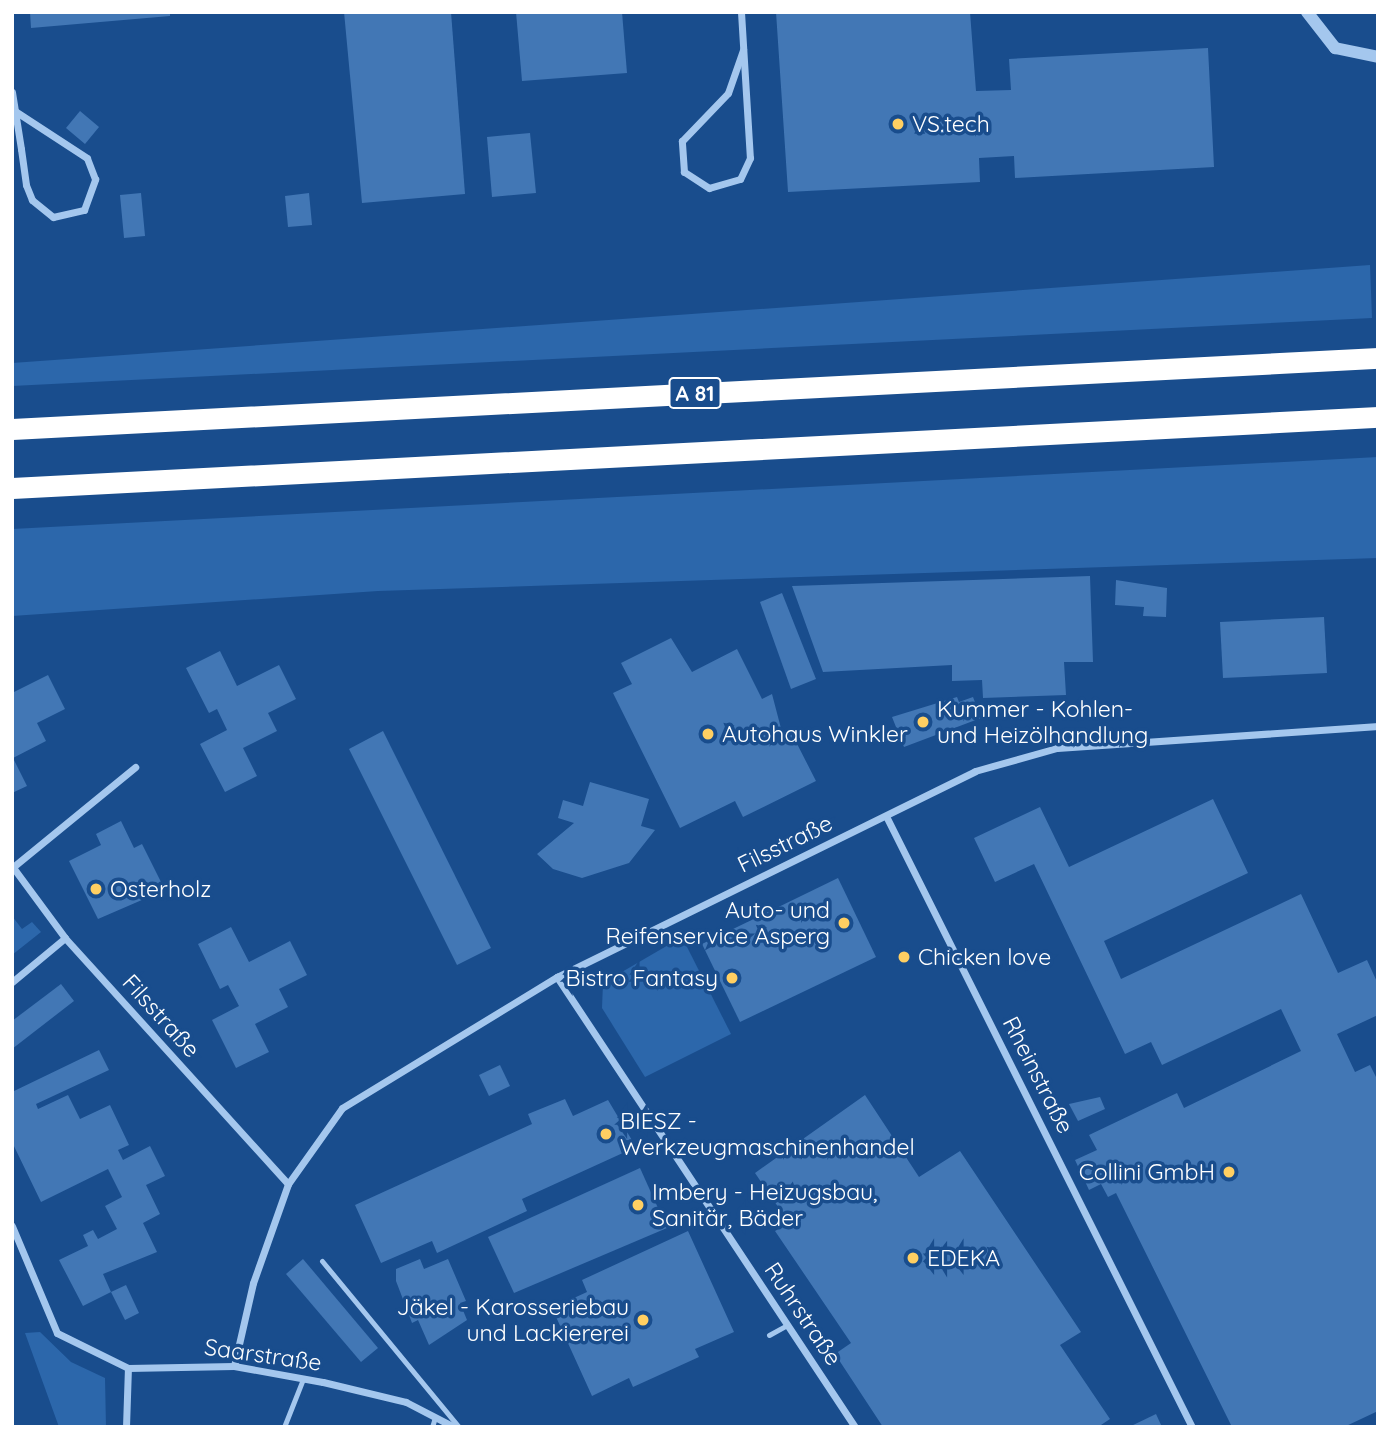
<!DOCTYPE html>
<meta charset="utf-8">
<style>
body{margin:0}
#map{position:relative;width:1390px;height:1439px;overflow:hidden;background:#194d8d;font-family:Quicksand,sans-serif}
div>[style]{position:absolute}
.green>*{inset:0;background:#2c67ab}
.building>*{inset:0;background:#4277b5}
.service>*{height:5px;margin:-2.5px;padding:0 2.5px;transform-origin:2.5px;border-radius:2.5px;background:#a4c7ee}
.minor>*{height:7px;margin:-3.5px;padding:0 3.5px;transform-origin:3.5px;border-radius:3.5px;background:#a4c7ee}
.tertiary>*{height:12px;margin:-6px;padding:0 6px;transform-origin:6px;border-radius:6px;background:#a4c7ee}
.motorway>*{height:21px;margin:-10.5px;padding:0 10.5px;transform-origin:10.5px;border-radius:10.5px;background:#fff}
.dots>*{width:19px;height:19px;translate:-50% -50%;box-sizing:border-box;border:4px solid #194d8d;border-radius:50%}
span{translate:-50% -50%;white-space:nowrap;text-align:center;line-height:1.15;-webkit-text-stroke:7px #194d8d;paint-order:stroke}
.shield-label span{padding:2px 5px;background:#194d8d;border:2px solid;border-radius:5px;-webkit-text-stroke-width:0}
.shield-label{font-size:21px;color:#fff;font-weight:700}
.poi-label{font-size:23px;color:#fff}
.left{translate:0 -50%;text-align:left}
.right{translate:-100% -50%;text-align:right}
.street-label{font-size:23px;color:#fff}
.frame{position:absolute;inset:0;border:14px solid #fff;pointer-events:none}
</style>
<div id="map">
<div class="green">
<div style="clip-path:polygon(1370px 265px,1372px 318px,12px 386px,12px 363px)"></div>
<div style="clip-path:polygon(1378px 457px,1378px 558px,378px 591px,12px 616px,12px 529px)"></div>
<div style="clip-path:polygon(12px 916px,22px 929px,32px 922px,41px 932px,12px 955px)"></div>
<div style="clip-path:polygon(682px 937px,731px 1034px,645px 1077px,602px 1008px,603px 983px)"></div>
<div style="clip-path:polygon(40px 1332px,71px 1362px,105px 1378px,106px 1427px,59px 1427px,25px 1333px)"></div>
</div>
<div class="building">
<div style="clip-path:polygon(30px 12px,170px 12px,170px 16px,31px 28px)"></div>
<div style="clip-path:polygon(344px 12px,451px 12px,465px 194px,362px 203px)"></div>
<div style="clip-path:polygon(516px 12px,622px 12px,627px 73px,522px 81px)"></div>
<div style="clip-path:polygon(776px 12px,970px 12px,976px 91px,1011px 90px,1009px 59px,1208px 48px,1214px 167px,1015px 178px,1014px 156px,979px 158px,980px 182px,788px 192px)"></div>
<div style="clip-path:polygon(80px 111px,99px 127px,85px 144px,66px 128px)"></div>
<div style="clip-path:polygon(530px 133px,536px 193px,492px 197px,487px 137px)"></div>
<div style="clip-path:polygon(141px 193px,145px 236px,124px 238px,120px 195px)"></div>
<div style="clip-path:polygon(309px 193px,312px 225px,288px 227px,285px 196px)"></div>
<div style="clip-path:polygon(1090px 576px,1093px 662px,1064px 662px,1066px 695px,983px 698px,982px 680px,952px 681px,952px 665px,823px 672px,792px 586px)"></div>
<div style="clip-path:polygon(1116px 580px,1167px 588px,1166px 617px,1143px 616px,1144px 607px,1115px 605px)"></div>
<div style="clip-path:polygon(782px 593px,816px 679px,791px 689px,760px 602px)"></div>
<div style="clip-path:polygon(1324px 617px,1327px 673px,1223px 678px,1220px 622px)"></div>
<div style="clip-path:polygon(671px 638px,692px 672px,737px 649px,762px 699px,772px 694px,783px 736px,791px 732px,816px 781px,743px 817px,735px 801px,680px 828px,613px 693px,632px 684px,621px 663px)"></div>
<div style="clip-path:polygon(220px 651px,237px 686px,279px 665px,296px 699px,268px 713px,277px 731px,243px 748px,257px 776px,225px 792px,200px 744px,227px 730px,217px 709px,209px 713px,186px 668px)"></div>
<div style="clip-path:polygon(48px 675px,65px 709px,37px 723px,46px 741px,13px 758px,27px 786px,12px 793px,12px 693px)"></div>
<div style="clip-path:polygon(957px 697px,959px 702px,973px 697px,981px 718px,904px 747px,892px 717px)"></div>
<div style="clip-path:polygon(383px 731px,491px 948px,457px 965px,349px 749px)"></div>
<div style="clip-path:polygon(590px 782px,649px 799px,641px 826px,655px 830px,629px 863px,582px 878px,553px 869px,537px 854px,574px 823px,558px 818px,563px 800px,583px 806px)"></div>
<div style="clip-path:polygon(1213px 799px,1248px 873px,1104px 941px,1121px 979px,1301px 894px,1338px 973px,1367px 960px,1378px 984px,1378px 1015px,1337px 1034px,1355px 1072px,1370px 1065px,1378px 1081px,1378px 1411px,1344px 1427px,1232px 1427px,1116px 1193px,1108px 1197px,1101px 1184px,1089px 1190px,1075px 1160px,1097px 1150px,1089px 1135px,1177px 1093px,1184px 1108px,1301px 1051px,1281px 1009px,1162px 1065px,1151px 1042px,1125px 1054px,1034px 864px,995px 882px,974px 838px,1040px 807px,1069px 867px)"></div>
<div style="clip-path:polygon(121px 821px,134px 848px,142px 844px,165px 890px,98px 919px,69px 861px,101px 845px,96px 834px)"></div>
<div style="clip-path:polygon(838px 878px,876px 957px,740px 1022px,702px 944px)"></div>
<div style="clip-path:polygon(231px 927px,249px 962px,290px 941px,307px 975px,279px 989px,288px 1007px,255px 1024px,269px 1052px,236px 1068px,212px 1020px,239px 1006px,228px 985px,220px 989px,198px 944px)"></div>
<div style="clip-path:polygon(909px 949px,913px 959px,899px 965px,895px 955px)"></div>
<div style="clip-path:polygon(61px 984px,74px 1001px,12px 1049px,12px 1021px)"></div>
<div style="clip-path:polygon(99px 1050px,109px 1070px,36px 1104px,38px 1109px,68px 1095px,80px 1119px,110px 1105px,129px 1145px,118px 1150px,123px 1160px,150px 1146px,165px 1176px,146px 1185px,160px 1214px,143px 1223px,157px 1252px,103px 1274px,111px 1292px,83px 1306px,59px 1260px,88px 1246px,83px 1235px,93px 1230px,98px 1239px,117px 1229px,105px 1206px,122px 1197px,108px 1169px,41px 1202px,12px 1142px,12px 1092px)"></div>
<div style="clip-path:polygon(500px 1065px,510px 1086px,489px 1096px,479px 1075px)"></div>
<div style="clip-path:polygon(865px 1095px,919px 1177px,960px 1151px,1081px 1332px,1060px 1345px,1110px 1419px,1098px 1427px,883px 1427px,835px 1354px,851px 1343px,775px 1231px,789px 1223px,755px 1173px)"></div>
<div style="clip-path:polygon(1100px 1097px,1105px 1109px,1078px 1121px,1069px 1104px)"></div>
<div style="clip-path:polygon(565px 1099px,573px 1116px,608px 1100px,636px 1147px,522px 1199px,527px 1211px,437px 1253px,432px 1241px,381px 1263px,355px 1205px,532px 1124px,528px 1114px)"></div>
<div style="clip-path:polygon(640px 1168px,667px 1228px,514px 1293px,488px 1237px)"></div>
<div style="clip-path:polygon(688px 1231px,734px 1332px,695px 1349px,699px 1357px,633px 1387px,629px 1378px,592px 1396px,552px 1308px,587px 1292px,582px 1280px)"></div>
<div style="clip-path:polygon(303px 1259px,378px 1348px,361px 1362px,286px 1274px)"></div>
<div style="clip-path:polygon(420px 1259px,424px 1269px,448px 1259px,466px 1301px,460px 1303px,467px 1320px,429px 1345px,418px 1320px,412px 1323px,396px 1281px,396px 1269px)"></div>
<div style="clip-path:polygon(126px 1285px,139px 1313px,125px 1320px,111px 1292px)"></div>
<div style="clip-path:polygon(1156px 1414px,1162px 1427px,1129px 1427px)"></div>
</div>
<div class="service">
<div style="left:322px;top:1261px;width:215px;rotate:50.5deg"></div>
<div style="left:769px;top:1335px;width:21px;rotate:-29deg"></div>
<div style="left:284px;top:1427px;width:52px;rotate:-68.4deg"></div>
<div style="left:432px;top:1427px;width:10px;rotate:-73deg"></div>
</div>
<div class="minor">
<div style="left:741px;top:12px;width:146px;rotate:86.5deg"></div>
<div style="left:750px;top:158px;width:23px;rotate:115deg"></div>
<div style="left:740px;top:179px;width:32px;rotate:164deg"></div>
<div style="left:709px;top:188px;width:30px;rotate:-147deg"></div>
<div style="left:684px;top:172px;width:31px;rotate:-94deg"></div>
<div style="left:682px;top:141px;width:66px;rotate:-46.2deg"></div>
<div style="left:728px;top:93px;width:46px;rotate:-70.8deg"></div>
<div style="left:12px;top:92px;width:58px;rotate:81deg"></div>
<div style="left:21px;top:149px;width:36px;rotate:82deg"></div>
<div style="left:26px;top:185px;width:16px;rotate:68deg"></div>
<div style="left:32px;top:200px;width:27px;rotate:39deg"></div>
<div style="left:53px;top:217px;width:32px;rotate:-13deg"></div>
<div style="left:84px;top:210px;width:33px;rotate:-70deg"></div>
<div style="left:95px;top:179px;width:22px;rotate:-111deg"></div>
<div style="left:87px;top:158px;width:86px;rotate:-146.9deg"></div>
<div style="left:886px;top:816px;width:683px;rotate:63.4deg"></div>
<div style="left:12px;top:866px;width:89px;rotate:53.6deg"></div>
<div style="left:65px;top:938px;width:332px;rotate:47.8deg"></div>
<div style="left:13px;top:867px;width:158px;rotate:-39.3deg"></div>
<div style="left:557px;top:977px;width:540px;rotate:56.49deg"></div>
<div style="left:12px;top:982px;width:69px;rotate:-39.7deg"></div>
<div style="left:12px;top:1226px;width:116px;rotate:67.2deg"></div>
<div style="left:57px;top:1333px;width:79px;rotate:26.2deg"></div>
<div style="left:128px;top:1368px;width:106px;rotate:-1.1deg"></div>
<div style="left:234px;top:1366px;width:90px;rotate:10.2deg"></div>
<div style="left:323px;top:1382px;width:85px;rotate:13.5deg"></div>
<div style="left:406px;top:1402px;width:54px;rotate:27.5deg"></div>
<div style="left:234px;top:1366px;width:85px;rotate:-77.1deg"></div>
<div style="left:253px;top:1283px;width:105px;rotate:-70.5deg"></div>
<div style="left:288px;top:1184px;width:93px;rotate:-54.6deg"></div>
<div style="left:342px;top:1108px;width:252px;rotate:-31.4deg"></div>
<div style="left:557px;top:977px;width:466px;rotate:-26.2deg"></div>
<div style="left:975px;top:771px;width:85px;rotate:-15.7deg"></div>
<div style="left:1057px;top:748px;width:322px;rotate:-3.9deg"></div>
<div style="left:126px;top:1427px;width:59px;rotate:-88.1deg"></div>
</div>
<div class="tertiary">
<div style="left:1307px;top:12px;width:46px;rotate:52.1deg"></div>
<div style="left:1335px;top:48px;width:44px;rotate:11.8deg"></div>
</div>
<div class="motorway">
<div style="left:12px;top:429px;width:1368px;rotate:-2.98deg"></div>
<div style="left:12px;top:488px;width:1368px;rotate:-2.98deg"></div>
</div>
<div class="dots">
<div style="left:898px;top:124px;background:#ffcf62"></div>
<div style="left:923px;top:722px;background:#ffcf62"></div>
<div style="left:708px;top:734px;background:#ffcf62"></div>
<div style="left:96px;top:889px;background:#ffcf62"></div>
<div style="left:844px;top:923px;background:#ffcf62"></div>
<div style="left:904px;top:957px;background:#ffcf62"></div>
<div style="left:732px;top:978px;background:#ffcf62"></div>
<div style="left:606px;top:1134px;background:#ffcf62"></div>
<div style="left:1229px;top:1172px;background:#ffcf62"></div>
<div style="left:638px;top:1205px;background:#ffcf62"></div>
<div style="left:913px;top:1258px;background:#ffcf62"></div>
<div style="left:643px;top:1320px;background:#ffcf62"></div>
</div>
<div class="shield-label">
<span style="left:695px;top:393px">A 81</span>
</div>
<div class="poi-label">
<span class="left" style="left:912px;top:124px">VS.tech</span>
<span class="left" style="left:937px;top:722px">Kummer - Kohlen-<br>und Heizölhandlung</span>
<span class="left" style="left:722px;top:734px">Autohaus Winkler</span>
<span class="left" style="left:110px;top:889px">Osterholz</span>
<span class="right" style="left:830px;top:923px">Auto- und<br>Reifenservice Asperg</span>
<span class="left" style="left:918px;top:957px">Chicken love</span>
<span class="right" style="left:718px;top:978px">Bistro Fantasy</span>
<span class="left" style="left:620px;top:1134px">BIESZ -<br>Werkzeugmaschinenhandel</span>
<span class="right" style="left:1215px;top:1172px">Collini GmbH</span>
<span class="left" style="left:652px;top:1205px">Imbery - Heizugsbau,<br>Sanitär, Bäder</span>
<span class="left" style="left:927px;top:1258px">EDEKA</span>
<span class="right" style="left:629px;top:1320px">Jäkel - Karosseriebau<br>und Lackiererei</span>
</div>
<div class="street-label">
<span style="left:785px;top:844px;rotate:-26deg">Filsstraße</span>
<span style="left:161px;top:1016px;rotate:48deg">Filsstraße</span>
<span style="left:1038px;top:1075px;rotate:63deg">Rheinstraße</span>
<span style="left:803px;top:1314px;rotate:56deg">Ruhrstraße</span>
<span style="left:263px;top:1355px;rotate:8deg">Saarstraße</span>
</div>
<div class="frame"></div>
</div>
